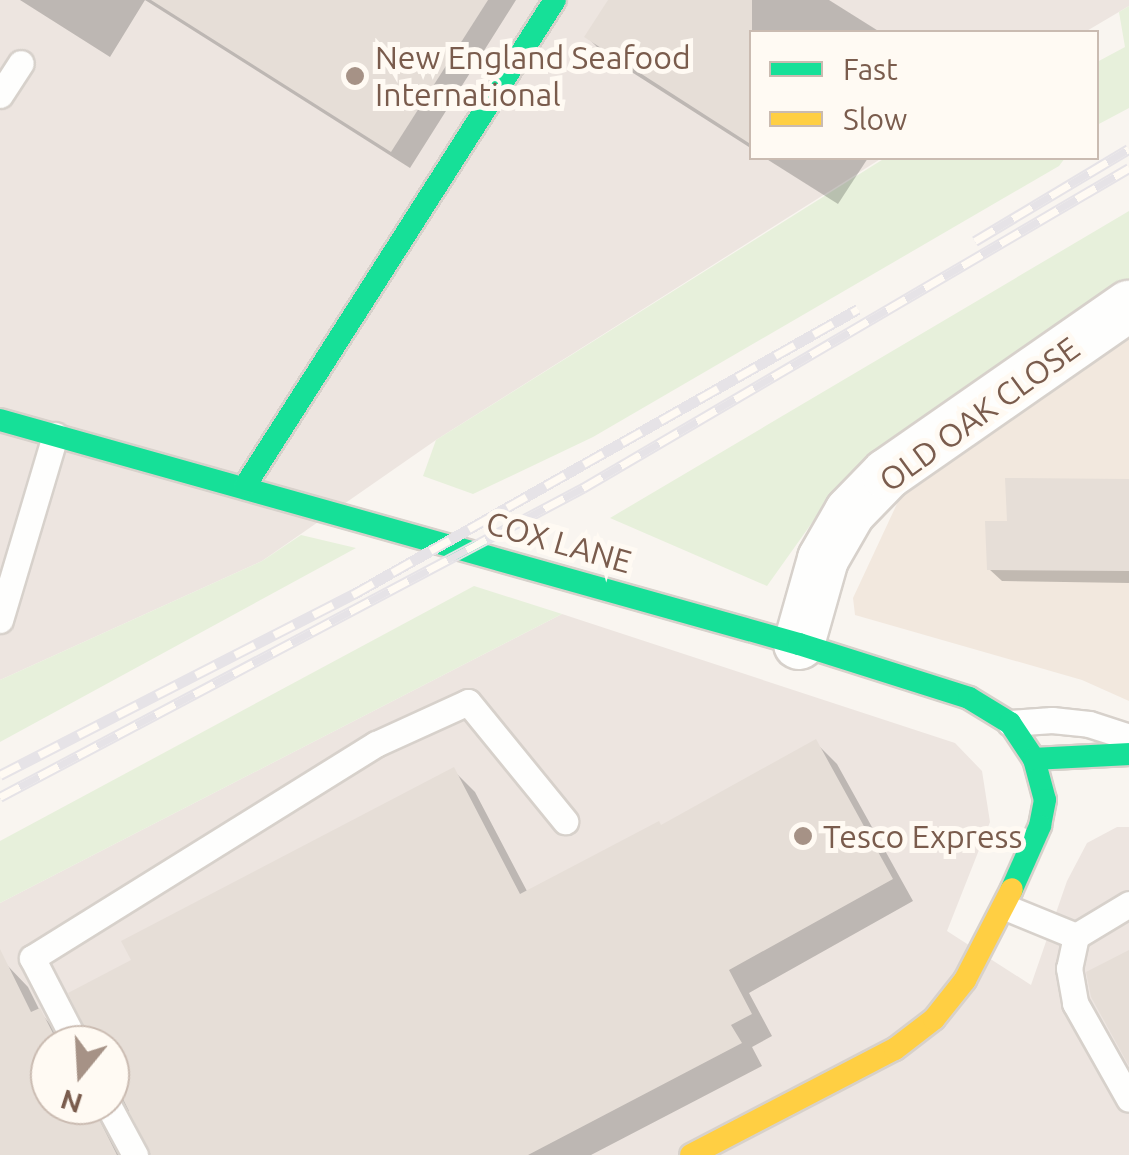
<!DOCTYPE html>
<style>
body{margin:0}
#map{position:relative;width:1129px;height:1155px;overflow:hidden;background:#f9f5f0;font-family:Ubuntu,sans-serif}
div>[style]{position:absolute}
.residential>*{inset:0;background:#f2e8de}
.industrial>*{inset:0;background:#ede5e0}
.green>*{inset:0;background:#e7f0db}
.shadow>*{inset:0;background:#0003}
.building>*{inset:0;background:#e6ded7}
.roads{filter:drop-shadow(2px 0 #d7d1cb) drop-shadow(-2px 0 #d7d1cb) drop-shadow(0 2px #d7d1cb) drop-shadow(0 -2px #d7d1cb)}
.lane>*{height:25px;margin:-12.5px;padding:0 12.5px;transform-origin:12.5px;border-radius:12.5px;background:#fefefd}
.street>*{height:50px;margin:-25px;padding:0 25px;transform-origin:25px;border-radius:25px;background:#fefefd}
.fast>*{height:22px;margin:-11px;padding:0 11px;transform-origin:11px;border-radius:11px;background:#16e098}
.slow>*{height:22px;margin:-11px;padding:0 11px;transform-origin:11px;border-radius:11px;background:#ffcf43}
.rail>*{height:11px;margin-top:-5.5px;transform-origin:0;background:repeating-linear-gradient(90deg,#fffaf3 0 22px,#e6e3e7 0 44px);box-sizing:border-box;border-block:2px solid #e6e3e7}
.dots>*{width:28px;height:28px;translate:-50% -50%;box-sizing:border-box;border:5px solid #fffaf3;border-radius:50%}
span{translate:-50% -50%;white-space:nowrap;text-align:center;line-height:1.15;-webkit-text-stroke:10px #fffaf3;paint-order:stroke}
.poi-label{font-size:32px;color:#7a5c4d}
.left{translate:0 -50%;text-align:left}
.street-label{font-size:32px;color:#7a5c4d}
.legend{position:absolute;left:749px;top:30px;width:350px;height:130px;box-sizing:border-box;background:#fffaf3;border:2px solid #cabbb1;margin:0;padding:12px 18px;list-style:none;font-size:30px;color:#7a5c4d}
.legend li{display:flex;align-items:center;gap:20px;height:50px}
.legend b{width:50px;border:2px solid #cabbb1}
.north{position:absolute;left:30px;top:1025px;width:100px;height:100px;box-sizing:border-box;background:#fffaf3;border:2px solid #cabbb1;border-radius:50%;rotate:198deg;font-size:28px;font-weight:700;line-height:40px;text-align:center;color:#7a5c4d}
.north::after{content:'';display:block;margin:auto;width:35px;height:45px;background:#a69286;clip-path:polygon(50% 0,100% 100%,50% 72%,0 100%)}
</style>
<div id="map">
<div class="residential">
<div style="clip-path:polygon(1129px 327px,1129px 701px,1082px 680px,855px 615px,853px 598px,909px 478px)"></div>
</div>
<div class="industrial">
<div style="clip-path:polygon(0 0,1129px 0,1129px 6px,1085px 32px,752px 32px,752px 158px,882px 158px,436px 440px,262px 561px,0 680px)"></div>
<div style="clip-path:polygon(evenodd,562px 614px,955px 743px,982px 771px,990px 822px,947px 931px,1031px 985px,1067px 881px,1087px 843px,1117px 827px,1129px 827px,1129px 1155px,0 1155px,0 903px,562px 614px,50px 1045px,110px 1045px,110px 1105px,50px 1105px,50px 1045px)"></div>
</div>
<div class="green">
<div style="clip-path:polygon(1129px 6px,1129px 108px,1097px 125px,1097px 62px,1125px 47px,1119px 12px)"></div>
<div style="clip-path:polygon(885px 158px,1065px 158px,1059px 166px,593px 437px,473px 494px,423px 476px,436px 440px)"></div>
<div style="clip-path:polygon(1129px 211px,1129px 282px,836px 489px,767px 586px,610px 518px)"></div>
<div style="clip-path:polygon(301px 535px,356px 548px,0 742px,0 680px,262px 561px)"></div>
<div style="clip-path:polygon(474px 586px,562px 614px,0 903px,0 841px)"></div>
</div>
<div class="shadow">
<div style="clip-path:polygon(20px 0,516px 0,410px 168px,145px 0,110px 57px)"></div>
<div style="clip-path:polygon(611px 0,829px 0,880px 32px,752px 32px,752px 149px,605px 55px,587px 37px)"></div>
<div style="clip-path:polygon(765px 158px,868px 158px,838px 204px)"></div>
<div style="clip-path:polygon(1129px 481px,1129px 583px,1002px 581px,989px 569px,1009px 523px)"></div>
<div style="clip-path:polygon(815px 742px,837px 764px,913px 901px,749px 993px,772px 1036px,752px 1047px,762px 1066px,591px 1155px,151px 1155px,132px 1110px,122px 1113px,125px 1155px,0 1155px,0 967px,6px 964px,28px 987px,41px 1013px,67px 1045px,50px 1045px,50px 1105px,110px 1105px,110px 1045px,94px 1045px,135px 961px,453px 770px,475px 792px,528px 893px,661px 827px)"></div>
</div>
<div class="building">
<div style="clip-path:polygon(151px 0,488px 0,391px 152px)"></div>
<div style="clip-path:polygon(608px 0,752px 0,752px 145px,584px 37px)"></div>
<div style="clip-path:polygon(1005px 478px,1129px 479px,1129px 571px,987px 570px,985px 521px,1007px 521px)"></div>
<div style="clip-path:polygon(816px 739px,893px 879px,729px 970px,752px 1014px,731px 1025px,742px 1043px,528px 1155px,151px 1155px,122px 1097px,110px 1089px,110px 1045px,93px 1045px,68px 993px,131px 960px,121px 941px,454px 767px,520px 894px,659px 821px,661px 825px)"></div>
<div style="clip-path:polygon(0 949px,31px 1012px,40px 1008px,59px 1045px,50px 1045px,50px 1105px,92px 1105px,117px 1155px,0 1155px)"></div>
<div style="clip-path:polygon(1129px 950px,1129px 1066px,1091px 997px,1086px 972px)"></div>
</div>
<div class="roads">
<div class="lane">
<div style="left:0;top:95px;width:38px;rotate:-57deg"></div>
<div style="left:0;top:620px;width:193px;rotate:-73.4deg"></div>
<div style="left:1010px;top:723px;width:42px;rotate:-4.1deg"></div>
<div style="left:1052px;top:720px;width:37px;rotate:6deg"></div>
<div style="left:1089px;top:724px;width:42px;rotate:18deg"></div>
<div style="left:1005px;top:907px;width:77px;rotate:22.2deg"></div>
<div style="left:1076px;top:936px;width:62px;rotate:-31.1deg"></div>
<div style="left:1076px;top:936px;width:33px;rotate:102deg"></div>
<div style="left:1069px;top:968px;width:36px;rotate:80deg"></div>
<div style="left:1075px;top:1003px;width:110px;rotate:60.6deg"></div>
<div style="left:77px;top:1045px;width:98px;rotate:-117.3deg"></div>
<div style="left:32px;top:958px;width:405px;rotate:-31.9deg"></div>
<div style="left:376px;top:744px;width:101px;rotate:-24.5deg"></div>
<div style="left:468px;top:702px;width:154px;rotate:50.8deg"></div>
<div style="left:108px;top:1105px;width:57px;rotate:61.6deg"></div>
</div>
<div class="street">
<div style="left:799px;top:644px;width:88px;rotate:-74.2deg"></div>
<div style="left:823px;top:559px;width:54px;rotate:-60.1deg"></div>
<div style="left:850px;top:512px;width:53px;rotate:-45.8deg"></div>
<div style="left:887px;top:474px;width:295px;rotate:-34.8deg"></div>
</div>
<div class="fast">
<div style="left:0;top:420px;width:830px;rotate:15.66deg"></div>
<div style="left:799px;top:644px;width:178px;rotate:17.6deg"></div>
<div style="left:969px;top:698px;width:48px;rotate:31.4deg"></div>
<div style="left:1010px;top:723px;width:43px;rotate:56.3deg"></div>
<div style="left:1034px;top:759px;width:42px;rotate:75deg"></div>
<div style="left:1045px;top:800px;width:26px;rotate:101deg"></div>
<div style="left:1040px;top:826px;width:69px;rotate:114deg"></div>
<div style="left:245px;top:486px;width:576px;rotate:-57.47deg"></div>
<div style="left:1034px;top:759px;width:95px;rotate:-3deg"></div>
</div>
<div class="slow">
<div style="left:691px;top:1155px;width:230px;rotate:-27.5deg"></div>
<div style="left:895px;top:1049px;width:49px;rotate:-37.6deg"></div>
<div style="left:934px;top:1019px;width:50px;rotate:-51.5deg"></div>
<div style="left:965px;top:980px;width:102px;rotate:-62.7deg"></div>
</div>
</div>
<div class="rail">
<div style="left:975px;top:241px;width:179px;rotate:-30.9deg"></div>
<div style="left:0;top:775px;width:398px;rotate:-27.1deg"></div>
<div style="left:354px;top:594px;width:579px;rotate:-29.49deg"></div>
<div style="left:0;top:797px;width:660px;rotate:-27.92deg"></div>
<div style="left:583px;top:488px;width:633px;rotate:-30.37deg"></div>
</div>
<div class="dots">
<div style="left:355px;top:76px;background:#a69286"></div>
<div style="left:803px;top:836px;background:#a69286"></div>
</div>
<div class="poi-label">
<span class="left" style="left:375px;top:76px">New England Seafood<br>International</span>
<span class="left" style="left:823px;top:836px">Tesco Express</span>
</div>
<div class="street-label">
<span style="left:979px;top:414px;rotate:-36deg">OLD OAK CLOSE</span>
<span style="left:559px;top:542px;rotate:16deg">COX LANE</span>
</div>
<ul class="legend">
<li><b style="height:12px;background:#16e098"></b>Fast</li>
<li><b style="height:12px;background:#ffcf43"></b>Slow</li>
</ul>
<div class="north">N</div>
</div>
